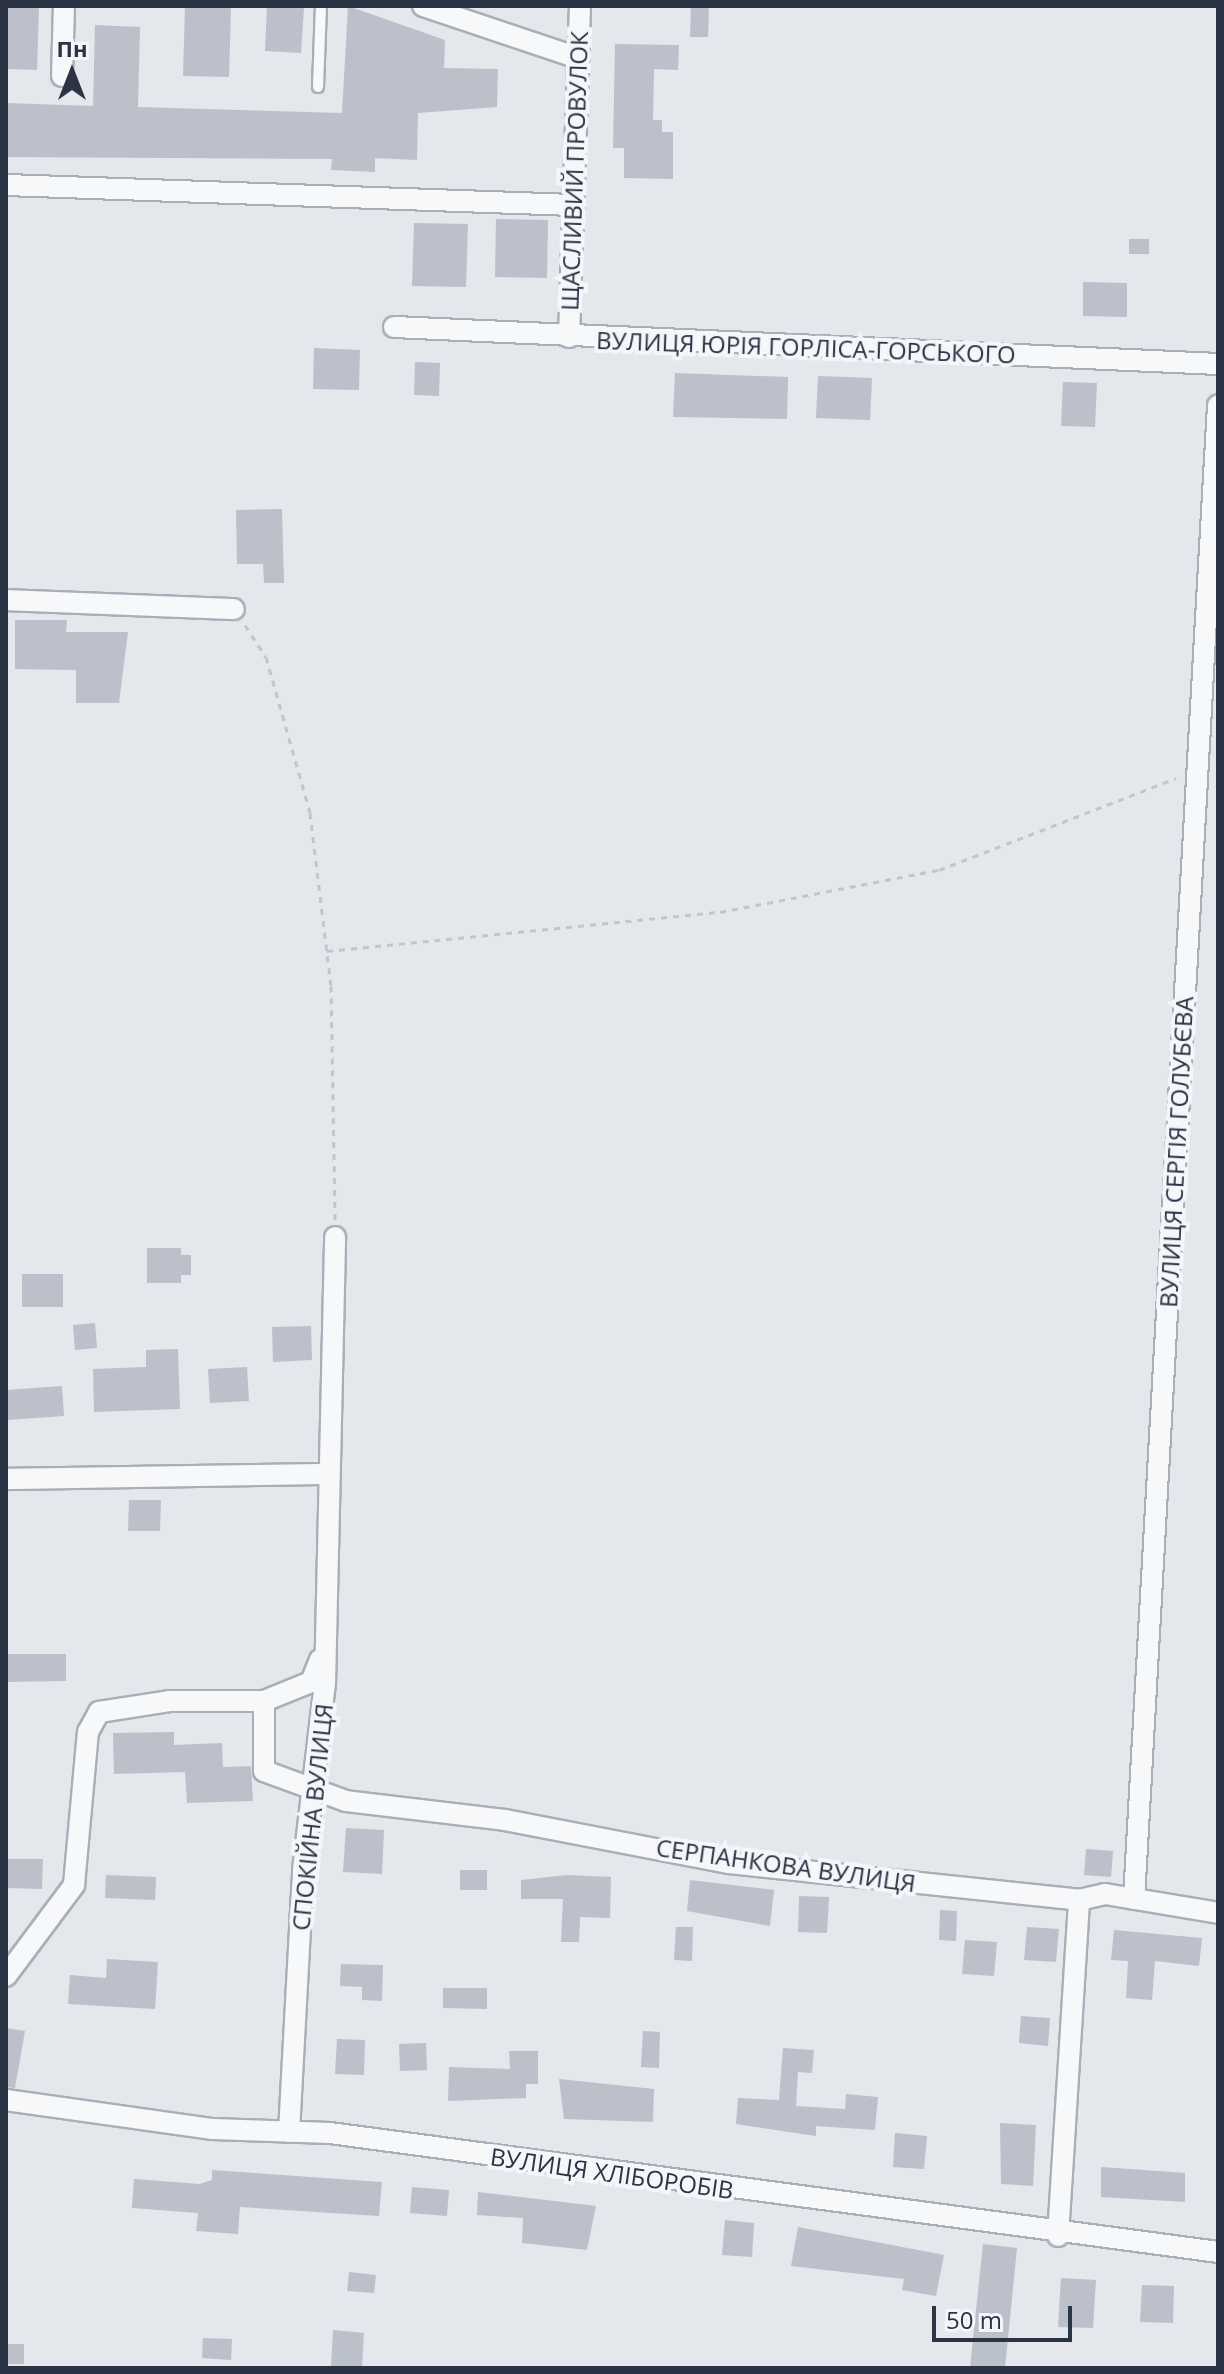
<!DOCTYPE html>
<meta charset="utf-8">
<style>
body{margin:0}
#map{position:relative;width:1224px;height:2374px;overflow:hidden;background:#e4e7ec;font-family:"Open Sans",sans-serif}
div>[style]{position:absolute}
.building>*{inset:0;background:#bbc0ca}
.path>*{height:3px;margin-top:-1.5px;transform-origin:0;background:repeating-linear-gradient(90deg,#c2c5cb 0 6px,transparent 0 12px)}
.roads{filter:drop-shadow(2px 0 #a9aeb7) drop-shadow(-2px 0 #a9aeb7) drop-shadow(0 2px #a9aeb7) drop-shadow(0 -2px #a9aeb7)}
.service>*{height:10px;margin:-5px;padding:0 5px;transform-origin:5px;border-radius:5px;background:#f7f8fa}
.minor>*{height:20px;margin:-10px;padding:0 10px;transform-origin:10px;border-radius:10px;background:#f7f8fa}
span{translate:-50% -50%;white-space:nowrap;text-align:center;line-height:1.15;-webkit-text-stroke:8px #f4f6f9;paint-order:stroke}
.street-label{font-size:24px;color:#2b3445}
.frame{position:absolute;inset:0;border:8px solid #2b3445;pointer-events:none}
.north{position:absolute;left:32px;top:32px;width:80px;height:80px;-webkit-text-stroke:6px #f4f6f9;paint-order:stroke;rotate:0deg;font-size:22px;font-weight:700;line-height:32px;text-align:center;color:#2b3445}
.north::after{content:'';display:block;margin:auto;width:28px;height:36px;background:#2b3445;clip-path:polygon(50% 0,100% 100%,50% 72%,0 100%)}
.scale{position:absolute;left:932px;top:2306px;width:140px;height:36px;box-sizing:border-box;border:4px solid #2b3445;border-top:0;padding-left:10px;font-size:24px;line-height:28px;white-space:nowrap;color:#2b3445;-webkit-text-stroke:6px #f4f6f9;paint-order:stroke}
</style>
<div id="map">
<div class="building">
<div style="clip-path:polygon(6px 6px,39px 7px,37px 70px,6px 69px)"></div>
<div style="clip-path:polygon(185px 6px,231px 6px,229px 77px,183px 76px)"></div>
<div style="clip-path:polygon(267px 6px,304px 7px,301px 53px,265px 51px)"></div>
<div style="clip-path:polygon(348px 6px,445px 40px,444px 68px,498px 69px,497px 107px,418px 113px,417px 160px,375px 158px,375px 172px,331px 170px,332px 159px,6px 157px,6px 103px,93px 106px,95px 25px,140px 27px,138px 107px,342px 113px)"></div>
<div style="clip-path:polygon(691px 6px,709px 6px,708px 37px,690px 37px)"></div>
<div style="clip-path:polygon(615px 44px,679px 45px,678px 70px,654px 69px,653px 120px,662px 120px,662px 132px,673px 132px,673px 179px,624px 178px,624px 148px,613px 148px)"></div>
<div style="clip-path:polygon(496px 219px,548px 220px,547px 278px,495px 277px)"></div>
<div style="clip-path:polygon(414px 223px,468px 224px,466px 287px,412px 286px)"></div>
<div style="clip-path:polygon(1129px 239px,1149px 239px,1149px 254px,1129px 254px)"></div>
<div style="clip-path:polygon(1083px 282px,1127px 283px,1127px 317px,1083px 316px)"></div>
<div style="clip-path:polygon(314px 348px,360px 350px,359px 390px,313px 389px)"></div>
<div style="clip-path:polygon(415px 362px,440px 363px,439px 396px,414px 395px)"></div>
<div style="clip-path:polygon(675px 373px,788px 377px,787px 419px,673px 417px)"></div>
<div style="clip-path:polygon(818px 376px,872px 378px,870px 420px,816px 418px)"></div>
<div style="clip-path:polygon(1063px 382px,1097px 383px,1095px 427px,1061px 426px)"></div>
<div style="clip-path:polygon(282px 509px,284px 583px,264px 583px,263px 564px,237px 564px,236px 510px)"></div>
<div style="clip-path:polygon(15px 620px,67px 620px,66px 632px,128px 632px,119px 703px,76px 703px,76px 670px,15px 669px)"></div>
<div style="clip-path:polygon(147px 1248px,181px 1248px,181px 1255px,191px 1255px,191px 1275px,181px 1275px,181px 1283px,147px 1283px)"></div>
<div style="clip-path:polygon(22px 1274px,63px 1274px,63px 1307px,22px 1307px)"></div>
<div style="clip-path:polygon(95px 1323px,97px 1348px,75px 1350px,73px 1325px)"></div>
<div style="clip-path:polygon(311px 1326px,312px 1360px,273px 1362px,272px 1327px)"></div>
<div style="clip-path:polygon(178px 1349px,180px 1409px,94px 1412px,93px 1369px,146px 1367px,146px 1350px)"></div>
<div style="clip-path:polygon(247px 1367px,249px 1401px,210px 1403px,208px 1369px)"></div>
<div style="clip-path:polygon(62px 1386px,64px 1416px,6px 1420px,6px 1390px)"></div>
<div style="clip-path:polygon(129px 1500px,161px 1500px,160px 1531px,128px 1531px)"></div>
<div style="clip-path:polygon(6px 1654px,66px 1654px,66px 1681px,6px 1682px)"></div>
<div style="clip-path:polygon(174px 1732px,174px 1745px,222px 1743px,223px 1767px,251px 1766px,253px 1801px,187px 1803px,185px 1772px,114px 1774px,113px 1733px)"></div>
<div style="clip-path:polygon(346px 1828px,384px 1830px,382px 1874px,343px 1872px)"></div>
<div style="clip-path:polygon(1086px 1849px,1113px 1851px,1111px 1877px,1084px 1875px)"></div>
<div style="clip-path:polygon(6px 1859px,43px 1859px,42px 1889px,6px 1888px)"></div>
<div style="clip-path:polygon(460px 1870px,487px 1870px,487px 1890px,460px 1890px)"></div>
<div style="clip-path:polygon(106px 1875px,156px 1877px,155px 1900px,105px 1898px)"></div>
<div style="clip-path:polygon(567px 1875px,611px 1877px,610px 1918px,580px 1917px,579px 1942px,561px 1942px,563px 1899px,521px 1899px,521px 1880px)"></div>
<div style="clip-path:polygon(690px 1880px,774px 1890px,770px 1926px,687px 1911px)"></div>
<div style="clip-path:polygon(799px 1896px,829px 1897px,827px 1933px,798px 1932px)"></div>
<div style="clip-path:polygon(940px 1910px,957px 1911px,956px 1941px,939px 1940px)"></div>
<div style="clip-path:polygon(676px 1927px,693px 1927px,692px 1961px,674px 1960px)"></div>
<div style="clip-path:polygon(1027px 1927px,1059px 1929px,1056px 1962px,1024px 1960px)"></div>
<div style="clip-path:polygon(1114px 1930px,1202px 1938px,1199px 1966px,1155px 1961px,1152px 2000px,1126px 1998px,1128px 1961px,1111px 1960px)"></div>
<div style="clip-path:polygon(965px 1940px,997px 1942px,994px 1976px,962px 1974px)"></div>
<div style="clip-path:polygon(107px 1959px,158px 1962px,155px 2009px,68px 2004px,70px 1975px,106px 1978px)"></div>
<div style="clip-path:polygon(341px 1964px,383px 1965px,382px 2001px,362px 2000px,362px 1987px,340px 1986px)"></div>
<div style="clip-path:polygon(443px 1988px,487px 1988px,487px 2009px,443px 2008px)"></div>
<div style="clip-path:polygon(1021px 2016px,1050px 2018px,1048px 2046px,1019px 2043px)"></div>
<div style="clip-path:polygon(6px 2028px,25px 2031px,15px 2088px,6px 2087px)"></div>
<div style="clip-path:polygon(643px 2031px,660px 2032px,659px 2068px,641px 2067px)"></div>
<div style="clip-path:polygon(337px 2039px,365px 2040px,364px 2075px,335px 2074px)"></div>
<div style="clip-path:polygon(426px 2043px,427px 2070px,400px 2071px,399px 2044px)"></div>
<div style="clip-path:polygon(783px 2048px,814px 2050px,812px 2073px,798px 2072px,796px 2106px,845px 2109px,846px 2094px,878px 2097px,875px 2130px,816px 2126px,816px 2136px,736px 2124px,738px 2098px,779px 2100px)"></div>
<div style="clip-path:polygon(509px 2051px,538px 2051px,538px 2084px,526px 2084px,526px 2098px,448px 2101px,449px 2067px,510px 2069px)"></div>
<div style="clip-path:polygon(559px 2079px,654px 2089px,653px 2122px,564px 2119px)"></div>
<div style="clip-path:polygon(1000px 2123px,1036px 2125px,1033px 2186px,1001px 2184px)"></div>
<div style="clip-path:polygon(895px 2133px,927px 2136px,924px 2169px,893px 2167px)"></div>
<div style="clip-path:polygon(1101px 2167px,1185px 2173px,1185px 2202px,1101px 2197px)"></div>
<div style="clip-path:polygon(212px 2170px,382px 2182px,379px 2216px,240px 2207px,238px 2234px,196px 2231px,198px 2213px,132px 2208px,134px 2179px,200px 2184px,212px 2180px)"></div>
<div style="clip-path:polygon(412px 2187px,449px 2190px,447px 2216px,410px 2213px)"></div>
<div style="clip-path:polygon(478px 2192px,596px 2206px,587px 2250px,522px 2243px,523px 2218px,477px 2215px)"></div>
<div style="clip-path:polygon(725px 2220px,754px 2223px,752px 2257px,722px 2255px)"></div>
<div style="clip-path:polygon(798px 2227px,944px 2255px,936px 2296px,902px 2290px,904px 2279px,791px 2266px)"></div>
<div style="clip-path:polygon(983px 2244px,1017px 2248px,1005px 2368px,970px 2368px)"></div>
<div style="clip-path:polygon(349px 2272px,376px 2275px,374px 2293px,347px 2291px)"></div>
<div style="clip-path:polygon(1061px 2278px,1096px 2280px,1093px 2328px,1058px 2327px)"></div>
<div style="clip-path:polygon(1142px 2285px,1174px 2286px,1173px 2323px,1140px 2322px)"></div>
<div style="clip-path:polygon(333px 2330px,364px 2333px,362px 2368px,331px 2366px)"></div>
<div style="clip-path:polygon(203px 2338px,232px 2339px,231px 2360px,202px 2358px)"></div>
<div style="clip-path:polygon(6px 2344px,24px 2344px,24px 2364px,6px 2364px)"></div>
</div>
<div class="path">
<div style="left:245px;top:625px;width:38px;rotate:57deg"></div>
<div style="left:266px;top:657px;width:162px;rotate:74.2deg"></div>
<div style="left:310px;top:813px;width:174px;rotate:83.1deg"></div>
<div style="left:331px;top:986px;width:234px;rotate:89deg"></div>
<div style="left:327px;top:951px;width:395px;rotate:-5.7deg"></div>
<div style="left:720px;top:912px;width:223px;rotate:-10.9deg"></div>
<div style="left:939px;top:870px;width:254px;rotate:-21.2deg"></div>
</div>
<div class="roads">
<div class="service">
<div style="left:318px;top:87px;width:81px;rotate:-87.9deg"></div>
</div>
<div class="minor">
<div style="left:423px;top:6px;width:163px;rotate:18.5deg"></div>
<div style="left:62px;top:76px;width:70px;rotate:-88.4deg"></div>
<div style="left:6px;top:185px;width:568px;rotate:2.02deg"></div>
<div style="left:394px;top:327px;width:825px;rotate:2.57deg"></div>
<div style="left:569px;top:337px;width:331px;rotate:-88.1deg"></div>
<div style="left:6px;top:600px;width:228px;rotate:2.3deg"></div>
<div style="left:6px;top:1479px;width:320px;rotate:-0.9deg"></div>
<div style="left:264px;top:1701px;width:70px;rotate:90deg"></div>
<div style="left:264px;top:1771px;width:87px;rotate:20.1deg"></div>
<div style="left:346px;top:1801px;width:160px;rotate:6.8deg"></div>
<div style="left:505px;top:1820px;width:228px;rotate:10.9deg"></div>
<div style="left:729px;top:1863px;width:352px;rotate:6deg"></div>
<div style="left:1079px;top:1900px;width:27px;rotate:-13deg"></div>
<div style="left:1105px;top:1894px;width:115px;rotate:9.5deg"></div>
<div style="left:1134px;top:1899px;width:1496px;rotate:-86.78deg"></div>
<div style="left:6px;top:1976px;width:114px;rotate:-53.2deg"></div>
<div style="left:74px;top:1885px;width:154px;rotate:-84.8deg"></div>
<div style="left:88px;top:1732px;width:23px;rotate:-61deg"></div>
<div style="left:99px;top:1712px;width:71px;rotate:-8.9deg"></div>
<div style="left:169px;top:1701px;width:95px"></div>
<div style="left:264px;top:1701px;width:51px;rotate:-22deg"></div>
<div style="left:311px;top:1682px;width:24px;rotate:-68deg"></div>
<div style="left:6px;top:2100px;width:209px;rotate:8deg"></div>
<div style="left:213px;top:2129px;width:117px;rotate:2deg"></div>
<div style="left:330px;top:2133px;width:896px;rotate:7.63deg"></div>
<div style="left:289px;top:2132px;width:262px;rotate:-86.9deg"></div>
<div style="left:303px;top:1870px;width:187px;rotate:-83.3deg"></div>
<div style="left:325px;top:1684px;width:447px;rotate:-88.7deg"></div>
<div style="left:1058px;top:2236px;width:337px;rotate:-86.4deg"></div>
</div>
</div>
<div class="street-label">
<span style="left:574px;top:171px;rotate:-88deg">ЩАСЛИВИЙ ПРОВУЛОК</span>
<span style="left:806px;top:347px;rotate:2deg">ВУЛИЦЯ ЮРІЯ ГОРЛІСА-ГОРСЬКОГО</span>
<span style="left:1176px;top:1152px;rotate:-87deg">ВУЛИЦЯ СЕРГІЯ ГОЛУБЄВА</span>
<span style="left:312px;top:1817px;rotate:-84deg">СПОКІЙНА ВУЛИЦЯ</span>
<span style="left:786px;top:1865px;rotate:8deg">СЕРПАНКОВА ВУЛИЦЯ</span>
<span style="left:612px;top:2173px;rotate:8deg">ВУЛИЦЯ ХЛІБОРОБІВ</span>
</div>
<div class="frame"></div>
<div class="north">Пн</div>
<div class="scale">50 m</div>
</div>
